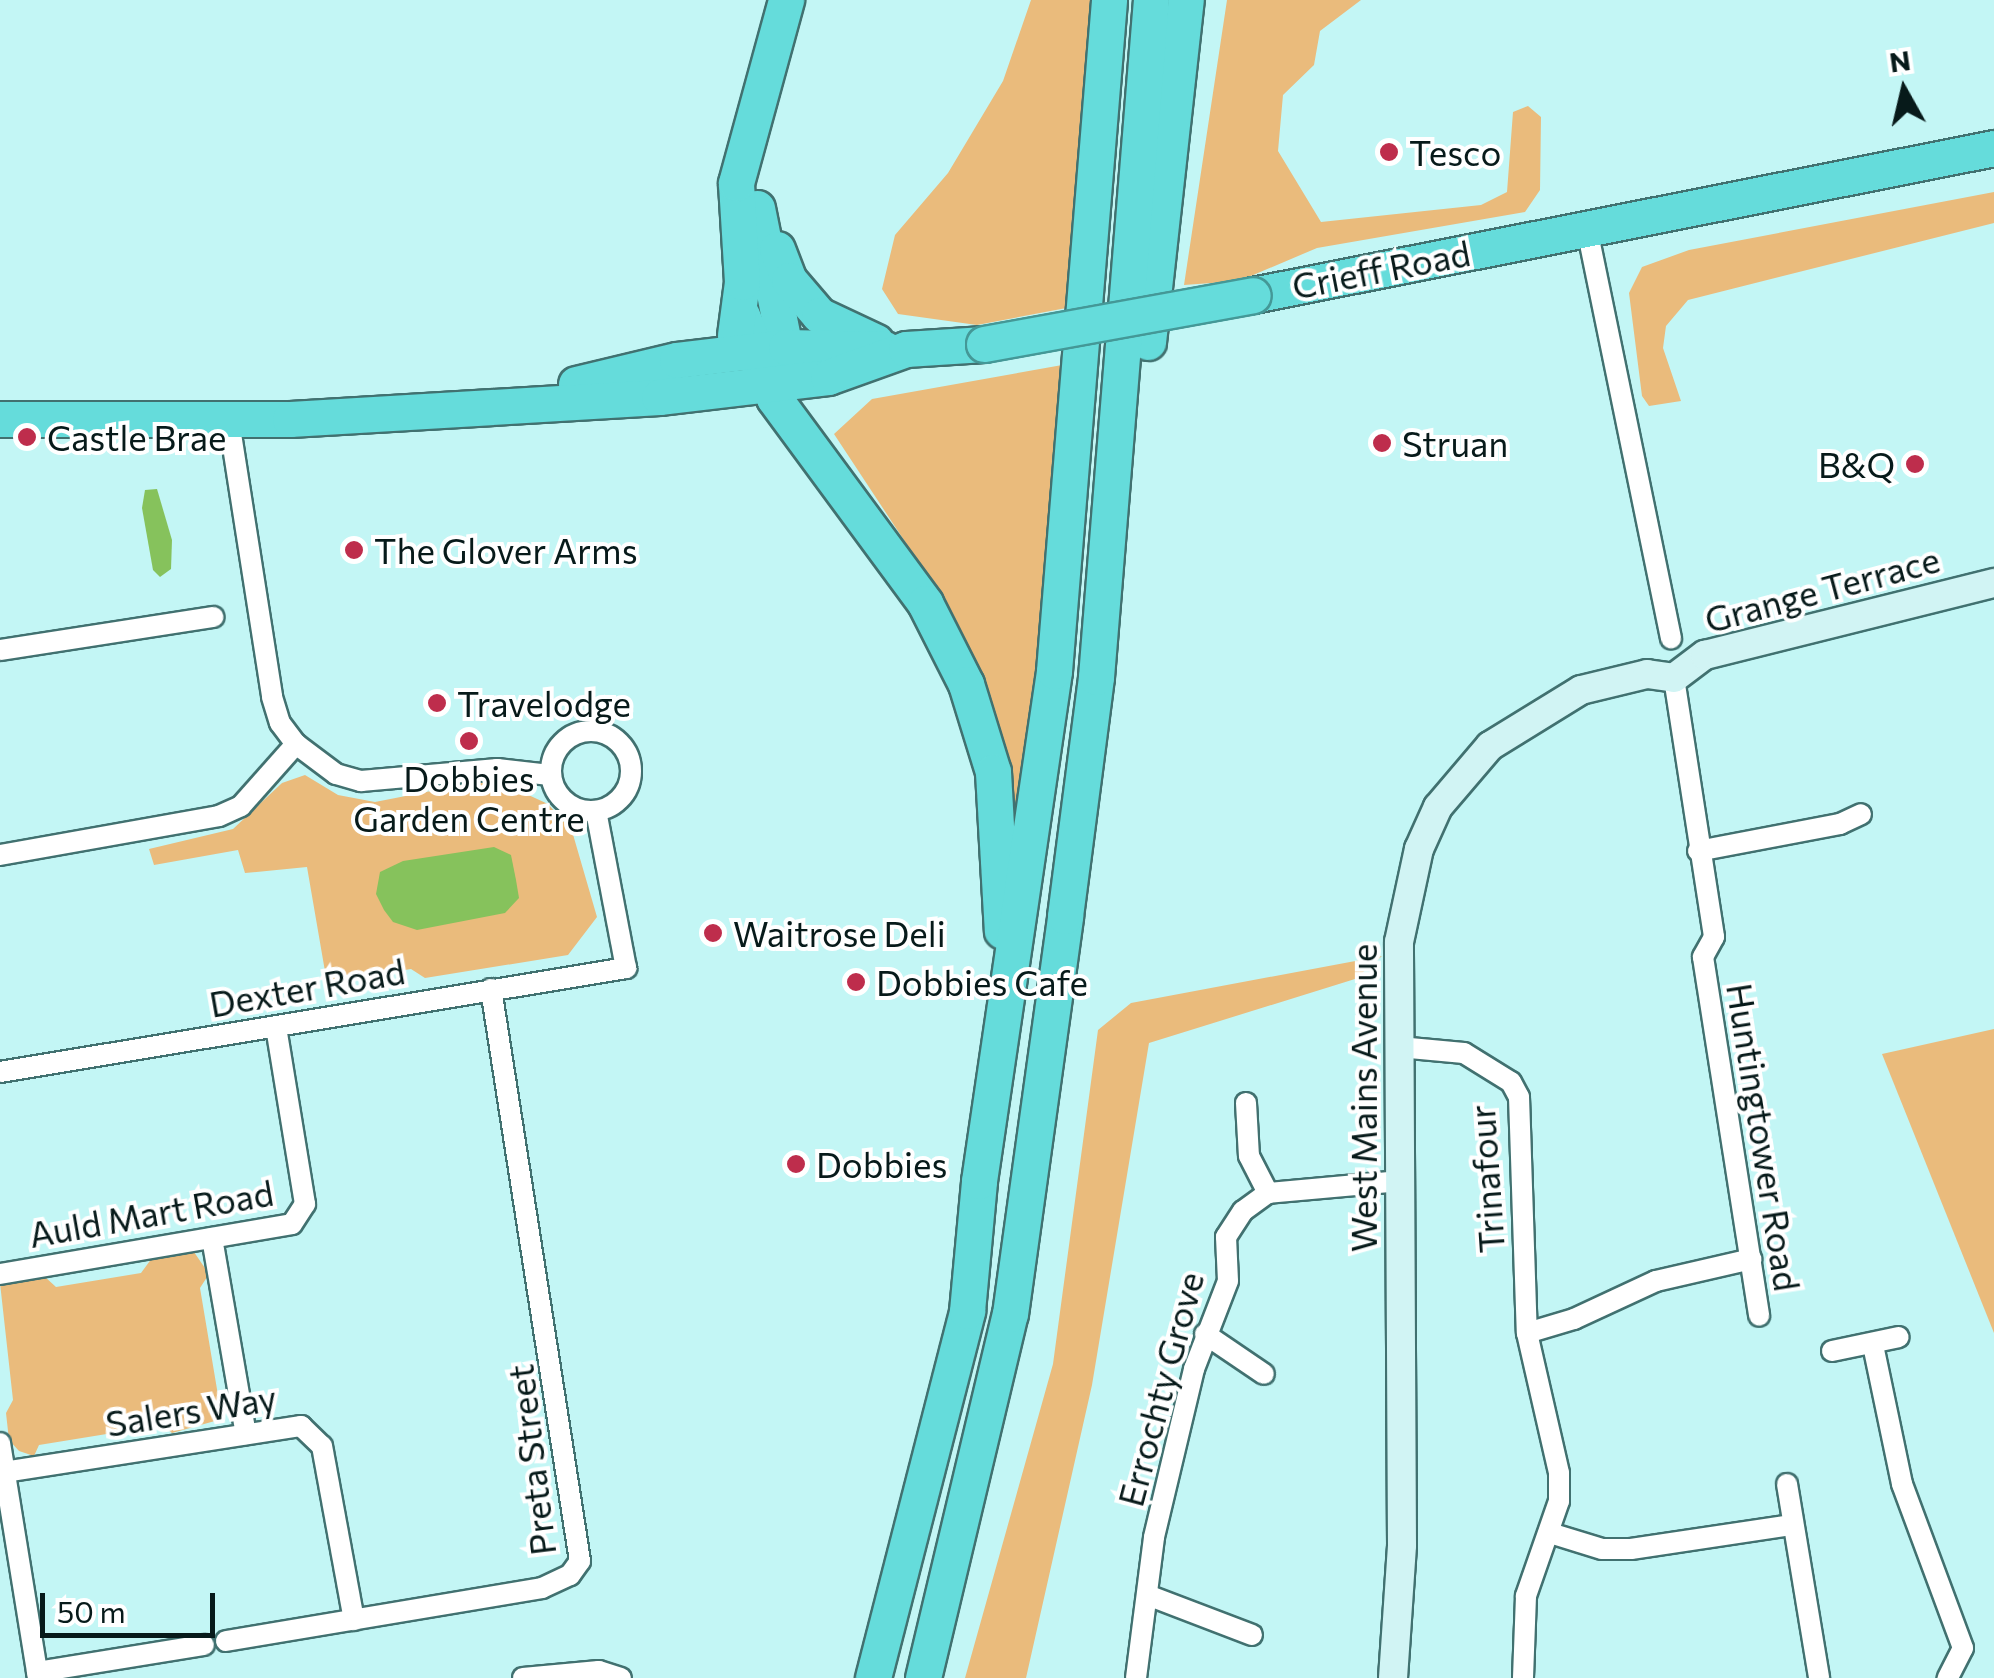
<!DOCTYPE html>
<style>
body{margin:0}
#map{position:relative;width:1994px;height:1678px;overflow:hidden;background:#c3f6f5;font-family:Commissioner,sans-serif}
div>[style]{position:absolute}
.green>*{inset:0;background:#eabb7c}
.water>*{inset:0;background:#86c25c}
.roads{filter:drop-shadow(2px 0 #417170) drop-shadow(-2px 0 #417170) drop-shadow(0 2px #417170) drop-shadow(0 -2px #417170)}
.street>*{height:20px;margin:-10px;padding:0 10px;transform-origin:10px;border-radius:10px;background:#fff}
.street>.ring{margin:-10px;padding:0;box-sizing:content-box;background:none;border:20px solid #fff;border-radius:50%}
.secondary>*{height:28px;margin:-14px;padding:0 14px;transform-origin:14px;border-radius:14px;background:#d1f4f4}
.highway>*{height:35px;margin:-17.5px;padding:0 17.5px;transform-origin:17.5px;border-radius:17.5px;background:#65dcdb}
.bridges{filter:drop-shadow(2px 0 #449897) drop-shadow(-2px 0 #449897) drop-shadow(0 2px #449897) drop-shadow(0 -2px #449897)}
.highway-bridge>*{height:35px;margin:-17.5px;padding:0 17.5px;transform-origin:17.5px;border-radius:17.5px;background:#65dcdb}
.dots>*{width:28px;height:28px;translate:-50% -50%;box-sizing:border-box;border:5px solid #fff;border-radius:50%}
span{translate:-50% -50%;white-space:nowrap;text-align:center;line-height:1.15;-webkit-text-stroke:8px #fff;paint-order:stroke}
.poi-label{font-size:35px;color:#071a1a}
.left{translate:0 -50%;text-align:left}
.right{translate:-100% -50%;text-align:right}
.street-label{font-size:35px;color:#071a1a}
.north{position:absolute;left:1854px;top:40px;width:100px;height:100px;-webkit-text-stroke:8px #fff;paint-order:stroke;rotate:352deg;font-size:28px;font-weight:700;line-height:40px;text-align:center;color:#071a1a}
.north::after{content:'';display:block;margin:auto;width:35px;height:45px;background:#071a1a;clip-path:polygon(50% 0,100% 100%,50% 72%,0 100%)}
.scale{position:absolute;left:40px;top:1593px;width:175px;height:45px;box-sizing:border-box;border:5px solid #071a1a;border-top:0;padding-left:12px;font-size:30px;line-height:35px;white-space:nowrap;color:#071a1a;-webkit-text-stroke:8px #fff;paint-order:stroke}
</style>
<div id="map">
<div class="green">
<div style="clip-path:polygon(1031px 0,1101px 0,1077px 306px,977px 325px,898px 314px,882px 289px,895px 235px,948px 173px,1003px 81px)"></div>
<div style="clip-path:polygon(1227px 0,1361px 0,1320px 31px,1314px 65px,1283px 95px,1278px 151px,1321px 222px,1481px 205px,1507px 192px,1513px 112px,1528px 106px,1541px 117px,1540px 190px,1525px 212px,1317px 248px,1239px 281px,1184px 285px)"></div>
<div style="clip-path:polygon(1994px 192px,1994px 223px,1688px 300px,1666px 326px,1663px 348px,1681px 401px,1649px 406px,1642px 396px,1629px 293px,1642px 267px,1689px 250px)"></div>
<div style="clip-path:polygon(1079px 362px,1021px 904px,954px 616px,834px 434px,872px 399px)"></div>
<div style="clip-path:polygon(305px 775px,338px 795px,375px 802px,477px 782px,509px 786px,548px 804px,572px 831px,597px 917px,568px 955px,425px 978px,411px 969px,327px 983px,307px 867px,245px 873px,238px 850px,154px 865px,149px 849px,233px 829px,282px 783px)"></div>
<div style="clip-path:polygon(1382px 956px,1355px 979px,1149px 1043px,1092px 1385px,1026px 1678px,965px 1678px,1053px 1364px,1098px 1030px,1131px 1003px)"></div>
<div style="clip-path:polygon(1994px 1029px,1994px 1333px,1882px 1054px)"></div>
<div style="clip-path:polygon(194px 1252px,209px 1274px,200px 1288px,222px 1419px,172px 1433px,162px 1425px,39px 1445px,34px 1456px,19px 1451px,9px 1440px,6px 1413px,13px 1400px,0 1283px,44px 1276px,56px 1287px,141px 1273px,152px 1258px)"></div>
</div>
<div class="water">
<div style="clip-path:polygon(157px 489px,172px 540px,171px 569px,160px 577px,153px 570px,142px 508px,145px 490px)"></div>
<div style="clip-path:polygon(494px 847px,511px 855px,516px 880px,519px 898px,505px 913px,417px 930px,393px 922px,384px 910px,376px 894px,380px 872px,403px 861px)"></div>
</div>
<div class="roads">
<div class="street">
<div style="left:1587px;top:229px;width:418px;rotate:78.4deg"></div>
<div style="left:229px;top:421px;width:279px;rotate:81.1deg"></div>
<div style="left:272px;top:697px;width:27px;rotate:73deg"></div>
<div style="left:280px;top:723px;width:26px;rotate:53deg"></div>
<div style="left:296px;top:744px;width:50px;rotate:36.9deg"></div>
<div style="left:336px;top:774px;width:26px;rotate:16deg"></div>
<div style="left:361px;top:781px;width:137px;rotate:-5deg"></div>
<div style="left:497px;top:769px;width:53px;rotate:6.5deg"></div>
<div style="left:0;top:650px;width:216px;rotate:-8.8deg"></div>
<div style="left:1674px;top:678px;width:262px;rotate:81.2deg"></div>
<div style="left:1714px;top:937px;width:23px;rotate:119deg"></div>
<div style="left:1703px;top:957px;width:363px;rotate:81.1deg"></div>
<div class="ring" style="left:551px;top:731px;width:60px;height:60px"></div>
<div style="left:1698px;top:851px;width:145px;rotate:-10.8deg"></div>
<div style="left:1840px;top:824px;width:23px;rotate:-25deg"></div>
<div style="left:0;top:855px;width:222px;rotate:-10.1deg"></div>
<div style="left:219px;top:816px;width:24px;rotate:-24deg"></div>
<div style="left:241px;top:806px;width:83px;rotate:-48.4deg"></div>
<div style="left:1399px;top:1047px;width:65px;rotate:5.3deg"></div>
<div style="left:1464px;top:1053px;width:55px;rotate:31.7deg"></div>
<div style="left:1511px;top:1082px;width:17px;rotate:62deg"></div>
<div style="left:1519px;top:1097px;width:236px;rotate:88.1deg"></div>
<div style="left:1527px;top:1333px;width:144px;rotate:77.1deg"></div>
<div style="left:1559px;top:1473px;width:28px;rotate:90deg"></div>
<div style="left:1559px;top:1501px;width:101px;rotate:109.2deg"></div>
<div style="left:1526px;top:1596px;width:82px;rotate:92.1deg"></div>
<div style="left:0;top:1072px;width:635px;rotate:-9.43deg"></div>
<div style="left:626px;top:968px;width:160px;rotate:-100.8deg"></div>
<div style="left:1246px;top:1103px;width:53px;rotate:86.8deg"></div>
<div style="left:1249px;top:1156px;width:42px;rotate:62.8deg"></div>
<div style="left:212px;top:1238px;width:199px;rotate:80.2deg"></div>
<div style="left:0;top:1274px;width:296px;rotate:-9.7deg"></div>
<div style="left:292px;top:1224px;width:24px;rotate:-57deg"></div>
<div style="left:305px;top:1204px;width:180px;rotate:-99.3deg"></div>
<div style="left:1527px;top:1333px;width:49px;rotate:-16.6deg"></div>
<div style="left:1574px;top:1319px;width:90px;rotate:-24.9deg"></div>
<div style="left:1656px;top:1281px;width:98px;rotate:-13deg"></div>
<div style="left:1205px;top:1334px;width:71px;rotate:34.1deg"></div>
<div style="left:1873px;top:1345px;width:142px;rotate:78.2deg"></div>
<div style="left:1902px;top:1484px;width:175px;rotate:69.6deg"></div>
<div style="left:1963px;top:1648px;width:34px;rotate:117deg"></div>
<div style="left:1832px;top:1351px;width:68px;rotate:-11.8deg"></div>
<div style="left:0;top:1443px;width:238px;rotate:80.8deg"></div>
<div style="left:4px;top:1472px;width:301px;rotate:-8.8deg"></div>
<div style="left:301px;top:1426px;width:29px;rotate:44deg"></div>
<div style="left:322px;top:1446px;width:177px;rotate:79.6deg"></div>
<div style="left:1787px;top:1484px;width:197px;rotate:80.6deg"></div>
<div style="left:1550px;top:1533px;width:54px;rotate:17.1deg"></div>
<div style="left:1602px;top:1549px;width:29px"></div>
<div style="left:1631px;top:1549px;width:163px;rotate:-8.5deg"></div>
<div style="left:1150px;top:1596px;width:109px;rotate:20.9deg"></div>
<div style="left:226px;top:1641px;width:320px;rotate:-9.5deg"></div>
<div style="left:542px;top:1588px;width:31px;rotate:-25deg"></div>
<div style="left:570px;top:1575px;width:17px;rotate:-54deg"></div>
<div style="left:580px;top:1561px;width:579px;rotate:-98.84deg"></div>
<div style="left:37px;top:1672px;width:169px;rotate:-9.2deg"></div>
<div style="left:523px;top:1678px;width:76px;rotate:-5.3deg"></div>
<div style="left:599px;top:1671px;width:23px;rotate:18deg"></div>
<div style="left:1136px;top:1678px;width:142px;rotate:-82.7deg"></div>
<div style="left:1154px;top:1537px;width:173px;rotate:-76.6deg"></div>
<div style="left:1194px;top:1369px;width:94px;rotate:-68.9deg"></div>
<div style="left:1228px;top:1281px;width:44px;rotate:-92.6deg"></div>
<div style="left:1226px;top:1237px;width:31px;rotate:-57deg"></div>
<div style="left:1243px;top:1211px;width:31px;rotate:-36deg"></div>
<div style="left:1268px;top:1193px;width:134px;rotate:-5.2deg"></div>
</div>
<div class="secondary">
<div style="left:1393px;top:1678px;width:133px;rotate:-86.1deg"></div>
<div style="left:1402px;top:1545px;width:603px;rotate:-90.29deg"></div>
<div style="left:1399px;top:942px;width:95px;rotate:-77.9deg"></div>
<div style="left:1419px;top:849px;width:46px;rotate:-65.7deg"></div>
<div style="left:1438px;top:807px;width:80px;rotate:-49.6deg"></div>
<div style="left:1490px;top:746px;width:107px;rotate:-31.6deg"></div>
<div style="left:1581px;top:690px;width:68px;rotate:-13.6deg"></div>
<div style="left:1647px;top:674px;width:27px;rotate:8deg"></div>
<div style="left:1674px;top:678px;width:39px;rotate:-37deg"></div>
<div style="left:1705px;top:655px;width:298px;rotate:-14deg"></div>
</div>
<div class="highway">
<div style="left:757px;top:208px;width:163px;rotate:78.7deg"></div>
<div style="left:777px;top:249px;width:33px;rotate:69deg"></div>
<div style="left:789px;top:280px;width:46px;rotate:49.4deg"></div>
<div style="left:819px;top:315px;width:63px;rotate:25.3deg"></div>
<div style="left:1253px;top:295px;width:755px;rotate:-11.22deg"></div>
<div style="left:742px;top:315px;width:89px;rotate:68.9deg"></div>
<div style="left:774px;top:398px;width:255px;rotate:53.6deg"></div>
<div style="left:925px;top:603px;width:91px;rotate:63.2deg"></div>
<div style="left:966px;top:684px;width:92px;rotate:72.9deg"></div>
<div style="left:993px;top:772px;width:159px;rotate:86.8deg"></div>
<div style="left:735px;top:335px;width:53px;rotate:-82.5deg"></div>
<div style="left:742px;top:282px;width:99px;rotate:-93.5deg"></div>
<div style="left:736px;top:183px;width:190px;rotate:-74.7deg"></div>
<div style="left:1148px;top:342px;width:344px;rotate:-83.7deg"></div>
<div style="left:576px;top:384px;width:104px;rotate:-13.4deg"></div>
<div style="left:677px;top:360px;width:110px;rotate:-6.8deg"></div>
<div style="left:786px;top:347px;width:99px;rotate:1.2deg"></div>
<div style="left:0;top:419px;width:290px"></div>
<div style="left:290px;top:419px;width:370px;rotate:-3.4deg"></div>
<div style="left:659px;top:397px;width:170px;rotate:-6.7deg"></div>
<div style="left:828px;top:377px;width:83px;rotate:-19.7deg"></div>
<div style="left:906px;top:349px;width:78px;rotate:-3.7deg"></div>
<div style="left:873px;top:1678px;width:379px;rotate:-75.6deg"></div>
<div style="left:967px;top:1311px;width:131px;rotate:-84.7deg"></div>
<div style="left:979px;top:1181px;width:515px;rotate:-81.63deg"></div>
<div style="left:1054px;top:671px;width:673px;rotate:-85.31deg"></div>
<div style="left:923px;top:1678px;width:374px;rotate:-76.6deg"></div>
<div style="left:1010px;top:1314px;width:402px;rotate:-82.1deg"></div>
<div style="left:1065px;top:916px;width:241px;rotate:-82.6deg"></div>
<div style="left:1096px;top:677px;width:679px;rotate:-85.36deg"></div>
</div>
</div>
<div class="bridges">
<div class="highway-bridge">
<div style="left:984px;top:344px;width:273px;rotate:-10.3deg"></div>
</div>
</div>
<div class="dots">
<div style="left:1389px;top:152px;background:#be2d4c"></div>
<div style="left:27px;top:437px;background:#be2d4c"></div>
<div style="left:1382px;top:443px;background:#be2d4c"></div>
<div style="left:1915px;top:464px;background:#be2d4c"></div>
<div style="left:354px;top:550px;background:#be2d4c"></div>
<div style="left:437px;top:703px;background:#be2d4c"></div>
<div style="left:469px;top:741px;background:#be2d4c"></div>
<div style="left:713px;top:933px;background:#be2d4c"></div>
<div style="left:856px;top:982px;background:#be2d4c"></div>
<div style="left:796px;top:1164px;background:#be2d4c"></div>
</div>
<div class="poi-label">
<span class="left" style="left:1409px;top:152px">Tesco</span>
<span class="left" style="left:47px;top:437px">Castle Brae</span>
<span class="left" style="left:1402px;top:443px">Struan</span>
<span class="right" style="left:1895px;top:464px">B&amp;Q</span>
<span class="left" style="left:374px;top:550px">The Glover Arms</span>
<span class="left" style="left:457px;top:703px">Travelodge</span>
<span style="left:469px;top:798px">Dobbies<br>Garden Centre</span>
<span class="left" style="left:733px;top:933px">Waitrose Deli</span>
<span class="left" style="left:876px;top:982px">Dobbies Cafe</span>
<span class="left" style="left:816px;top:1164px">Dobbies</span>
</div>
<div class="street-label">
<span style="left:1381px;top:269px;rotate:-11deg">Crieff Road</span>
<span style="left:1822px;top:589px;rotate:-15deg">Grange Terrace</span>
<span style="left:307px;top:987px;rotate:-10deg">Dexter Road</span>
<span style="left:1363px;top:1098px;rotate:-90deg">West Mains Avenue</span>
<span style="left:1764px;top:1137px;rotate:81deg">Huntingtower Road</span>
<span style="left:1486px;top:1179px;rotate:-94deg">Trinafour</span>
<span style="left:151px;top:1213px;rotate:-10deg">Auld Mart Road</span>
<span style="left:1160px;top:1389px;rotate:-75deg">Errochty Grove</span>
<span style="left:191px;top:1410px;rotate:-9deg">Salers Way</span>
<span style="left:531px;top:1460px;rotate:-97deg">Preta Street</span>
</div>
<div class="north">N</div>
<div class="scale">50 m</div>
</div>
